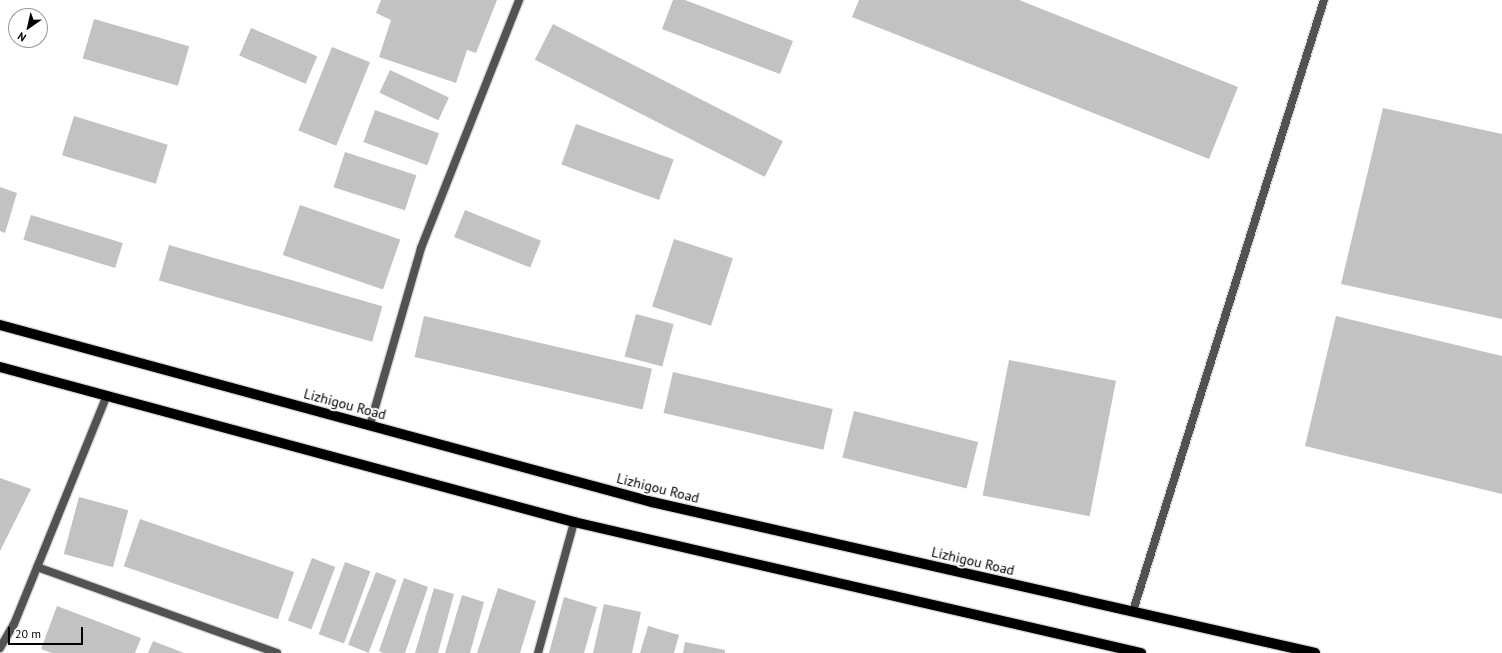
<!DOCTYPE html>
<style>
body{margin:0}
#map{position:relative;width:1502px;height:653px;overflow:hidden;background:#fff;font-family:"PT Sans",sans-serif}
div>[style]{position:absolute}
.building>*{inset:0;background:#c2c2c2;transform-origin:0 0}
.roads{filter:drop-shadow(1px 0 #dbdbdb) drop-shadow(-1px 0 #dbdbdb) drop-shadow(0 1px #dbdbdb) drop-shadow(0 -1px #dbdbdb)}
.service>*{height:8px;margin:-4px;padding:0 4px;transform-origin:4px;border-radius:4px;background:#525252}
.minor>*{height:8px;margin:-4px;padding:0 4px;transform-origin:4px;border-radius:4px;background:#525252}
.tertiary>*{height:8px;margin:-4px;padding:0 4px;transform-origin:4px;border-radius:4px;background:#525252}
.primary>*{height:10px;margin:-5px;padding:0 5px;transform-origin:5px;border-radius:5px;background:#000}
span{translate:-50% -50%;white-space:nowrap;text-align:center;line-height:1.15;-webkit-text-stroke:4px #fff;paint-order:stroke}
.street-label{font-size:14px;color:#000}
.north{position:absolute;left:8px;top:8px;width:40px;height:40px;box-sizing:border-box;background:#fff;border:1px solid #999;border-radius:50%;rotate:214deg;font-size:11px;font-weight:700;line-height:16px;text-align:center;color:#000}
.north::after{content:'';display:block;margin:auto;width:14px;height:18px;background:#000;clip-path:polygon(50% 0,100% 100%,50% 72%,0 100%)}
.scale{position:absolute;left:8px;top:627px;width:75px;height:18px;box-sizing:border-box;border:2px solid #000;border-top:0;padding-left:5px;font-size:12px;line-height:14px;white-space:nowrap;color:#000;-webkit-text-stroke:3px #fff;paint-order:stroke}
</style>
<div id="map">
<div class="building">
<div style="clip-path:polygon(381px 0,497px 0,476px 53px,467px 50px,456px 83px,379px 57px,391px 20px,376px 13px)"></div>
<div style="clip-path:polygon(673px 0,685px 0,793px 41px,780px 74px,662px 29px)"></div>
<div style="clip-path:polygon(859px 0,1019px 0,1238px 87px,1209px 159px,852px 17px)"></div>
<div style="left:94px;top:19px;width:99px;height:41px;rotate:16deg"></div>
<div style="left:553px;top:24px;width:258px;height:40px;rotate:27deg"></div>
<div style="left:251px;top:28px;width:72px;height:30px;rotate:23deg"></div>
<div style="left:332px;top:47px;width:41px;height:90px;rotate:22deg"></div>
<div style="left:390px;top:70px;width:65px;height:25px;rotate:25deg"></div>
<div style="clip-path:polygon(1383px 108px,1502px 134px,1502px 319px,1341px 284px)"></div>
<div style="left:375px;top:110px;width:68px;height:34px;rotate:20deg"></div>
<div style="left:74px;top:116px;width:98px;height:41px;rotate:17deg"></div>
<div style="left:576px;top:124px;width:104px;height:43px;rotate:20deg"></div>
<div style="left:345px;top:152px;width:75px;height:37px;rotate:18deg"></div>
<div style="clip-path:polygon(0 187px,17px 193px,5px 233px,0 231px)"></div>
<div style="left:300px;top:205px;width:106px;height:53px;rotate:19deg"></div>
<div style="left:465px;top:210px;width:82px;height:29px;rotate:22deg"></div>
<div style="left:31px;top:215px;width:96px;height:26px;rotate:17deg"></div>
<div style="left:674px;top:239px;width:62px;height:71px;rotate:18deg"></div>
<div style="left:169px;top:245px;width:222px;height:37px;rotate:16deg"></div>
<div style="left:636px;top:314px;width:39px;height:44px;rotate:15deg"></div>
<div style="left:424px;top:316px;width:234px;height:42px;rotate:13deg"></div>
<div style="clip-path:polygon(1336px 316px,1502px 356px,1502px 494px,1305px 446px)"></div>
<div style="left:1009px;top:360px;width:109px;height:138px;rotate:11deg"></div>
<div style="left:673px;top:372px;width:164px;height:42px;rotate:13deg"></div>
<div style="left:854px;top:411px;width:128px;height:48px;rotate:14deg"></div>
<div style="clip-path:polygon(0 478px,31px 489px,0 551px)"></div>
<div style="left:79px;top:497px;width:51px;height:59px;rotate:15deg"></div>
<div style="left:140px;top:519px;width:163px;height:50px;rotate:19deg"></div>
<div style="left:312px;top:558px;width:25px;height:67px;rotate:21deg"></div>
<div style="left:345px;top:562px;width:27px;height:77px;rotate:20deg"></div>
<div style="left:376px;top:572px;width:22px;height:78px;rotate:21deg"></div>
<div style="clip-path:polygon(404px 578px,428px 587px,405px 653px,383px 653px,379px 651px)"></div>
<div style="clip-path:polygon(434px 588px,454px 594px,438px 653px,415px 653px)"></div>
<div style="clip-path:polygon(498px 588px,536px 601px,520px 653px,477px 653px)"></div>
<div style="clip-path:polygon(462px 595px,484px 602px,470px 653px,445px 653px)"></div>
<div style="clip-path:polygon(564px 597px,597px 607px,584px 653px,549px 653px)"></div>
<div style="clip-path:polygon(604px 604px,641px 612px,632px 653px,593px 653px)"></div>
<div style="clip-path:polygon(57px 606px,141px 638px,135px 653px,52px 653px,41px 649px)"></div>
<div style="clip-path:polygon(648px 626px,679px 635px,674px 653px,640px 653px)"></div>
<div style="clip-path:polygon(153px 641px,184px 653px,148px 653px)"></div>
<div style="clip-path:polygon(685px 642px,725px 650px,725px 653px,683px 653px)"></div>
</div>
<div class="roads">
<div class="service">
<div style="left:370px;top:425px;width:184px;rotate:-73.9deg"></div>
<div style="left:421px;top:248px;width:267px;rotate:-68.4deg"></div>
<div style="left:37px;top:567px;width:255px;rotate:19.7deg"></div>
</div>
<div class="minor">
<div style="left:0;top:648px;width:28px;rotate:-60deg"></div>
<div style="left:14px;top:624px;width:247px;rotate:-67.9deg"></div>
<div style="left:538px;top:653px;width:136px;rotate:-74.6deg"></div>
</div>
<div class="tertiary">
<div style="left:1133px;top:611px;width:640px;rotate:-72.64deg"></div>
</div>
<div class="primary">
<div style="left:0;top:325px;width:676px;rotate:15.19deg"></div>
<div style="left:652px;top:502px;width:680px;rotate:12.83deg"></div>
<div style="left:0;top:367px;width:595px;rotate:15.11deg"></div>
<div style="left:574px;top:522px;width:582px;rotate:13.01deg"></div>
</div>
</div>
<div class="street-label">
<span style="left:345px;top:404px;rotate:15deg">Lizhigou Road</span>
<span style="left:658px;top:488px;rotate:14deg">Lizhigou Road</span>
<span style="left:973px;top:561px;rotate:13deg">Lizhigou Road</span>
</div>
<div class="north">N</div>
<div class="scale">20 m</div>
</div>
